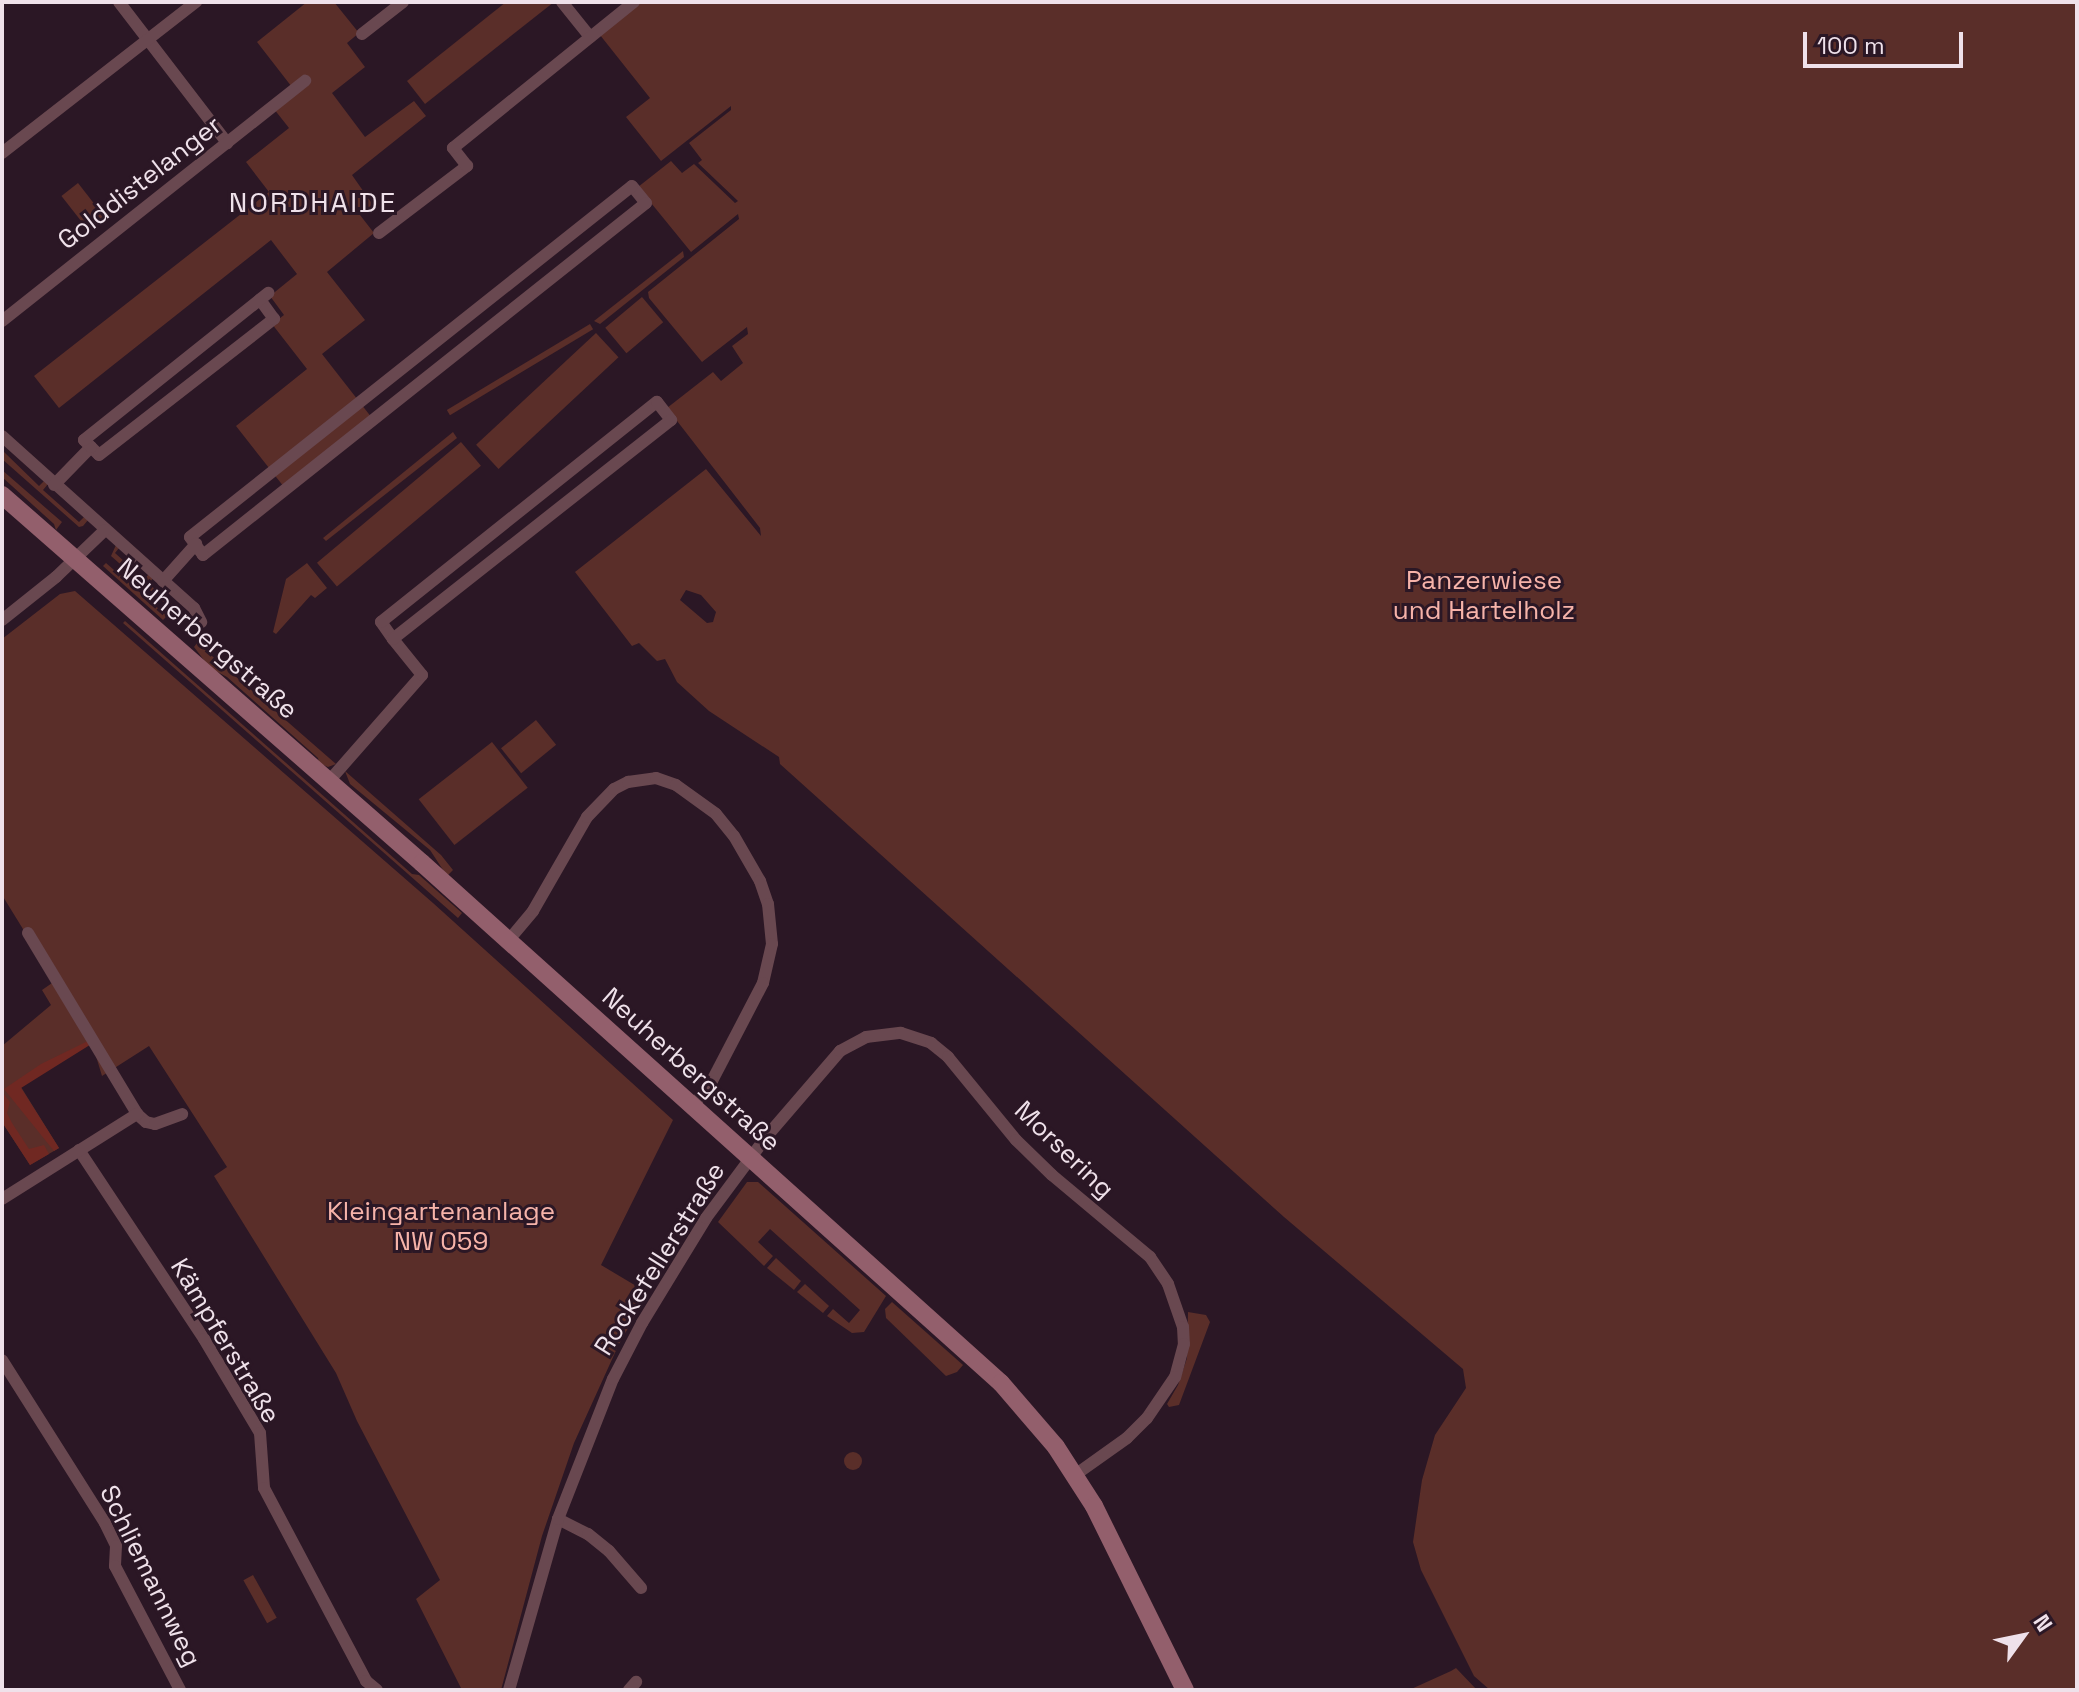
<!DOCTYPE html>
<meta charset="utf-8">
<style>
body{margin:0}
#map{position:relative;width:2079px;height:1692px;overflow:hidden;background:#2b1725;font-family:"Space Grotesk",sans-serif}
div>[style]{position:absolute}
.green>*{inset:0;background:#5a2e29;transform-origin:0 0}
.round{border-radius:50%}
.forest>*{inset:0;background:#702822}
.minor>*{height:12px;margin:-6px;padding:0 6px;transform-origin:6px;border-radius:6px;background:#694850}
.secondary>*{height:18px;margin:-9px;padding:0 9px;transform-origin:9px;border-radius:9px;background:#935f6c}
span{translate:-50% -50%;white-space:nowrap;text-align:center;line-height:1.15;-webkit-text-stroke:6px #2b1725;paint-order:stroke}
.street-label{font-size:26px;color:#efe1ea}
.park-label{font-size:26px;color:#f6b3a9}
.neighbourhood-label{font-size:28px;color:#efe1ea;letter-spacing:2px}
.frame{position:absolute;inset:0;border:4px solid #efe1ea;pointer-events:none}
.north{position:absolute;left:1983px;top:1596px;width:80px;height:80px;-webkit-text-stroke:6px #2b1725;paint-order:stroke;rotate:57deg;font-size:22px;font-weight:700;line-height:32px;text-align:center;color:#efe1ea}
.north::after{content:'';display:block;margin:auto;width:28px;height:36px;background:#efe1ea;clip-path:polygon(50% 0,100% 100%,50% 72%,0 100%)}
.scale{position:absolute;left:1803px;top:32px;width:160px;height:36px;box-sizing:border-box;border:4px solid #efe1ea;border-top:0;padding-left:10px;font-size:24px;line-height:28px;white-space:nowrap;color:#efe1ea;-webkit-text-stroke:6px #2b1725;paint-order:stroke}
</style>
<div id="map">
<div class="green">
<div style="clip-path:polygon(307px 2px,334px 2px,359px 33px,347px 43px,365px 67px,332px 93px,365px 137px,414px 101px,426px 116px,352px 175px,373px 205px,360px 215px,374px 233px,327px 272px,365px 320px,322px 354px,372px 418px,284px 487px,236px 426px,307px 369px,272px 324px,284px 315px,270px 296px,297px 274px,271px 240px,59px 408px,34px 376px,269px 192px,246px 162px,289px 128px,274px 109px,295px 91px,257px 42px)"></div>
<div style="clip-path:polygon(506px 2px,554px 2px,425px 104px,407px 81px)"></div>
<div style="clip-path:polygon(evenodd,642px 2px,2077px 2px,2077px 1690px,1490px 1690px,1474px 1676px,1421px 1570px,1413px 1542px,1422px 1480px,1435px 1435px,1466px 1388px,1463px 1369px,1284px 1217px,780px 764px,779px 757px,709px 711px,677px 682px,665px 659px,657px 661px,639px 643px,632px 646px,575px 572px,706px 469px,761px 536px,760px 528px,667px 408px,713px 372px,721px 381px,743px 363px,732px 346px,748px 334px,747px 327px,702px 362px,649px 298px,648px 292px,739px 219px,738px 214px,691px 252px,638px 187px,671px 161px,682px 173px,694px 164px,735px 203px,738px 201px,698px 163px,702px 160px,689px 143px,731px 110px,731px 106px,661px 161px,626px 117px,650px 98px,600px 35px,642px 2px,686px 590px,701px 595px,716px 612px,713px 622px,707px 623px,680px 600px,686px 590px)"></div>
<div style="left:78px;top:183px;width:44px;height:21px;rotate:52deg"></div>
<div style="clip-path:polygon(683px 251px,684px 257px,600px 324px,594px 321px)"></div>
<div style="left:642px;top:297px;width:33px;height:48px;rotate:50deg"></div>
<div style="left:590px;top:324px;width:6px;height:167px;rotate:59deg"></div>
<div style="left:596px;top:333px;width:33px;height:164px;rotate:47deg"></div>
<div style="clip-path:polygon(453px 432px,457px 438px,326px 541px,323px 538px)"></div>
<div style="left:461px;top:442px;width:31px;height:188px;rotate:50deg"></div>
<div style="clip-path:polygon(2px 450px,39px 486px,44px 481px,48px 484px,43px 490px,79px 522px,84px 517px,88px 520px,83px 526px,79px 527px,2px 459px)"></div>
<div style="clip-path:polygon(2px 470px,62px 522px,56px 530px,54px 524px,2px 477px)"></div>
<div style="clip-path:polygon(116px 545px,119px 548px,115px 553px,144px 579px,149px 574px,153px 578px,149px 584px,186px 616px,183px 619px,111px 556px)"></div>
<div style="clip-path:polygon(106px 563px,167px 616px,163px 620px,103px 566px)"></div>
<div style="clip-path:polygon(307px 563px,327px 588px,315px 598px,311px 595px,276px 634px,273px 632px,286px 579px)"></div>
<div style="clip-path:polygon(75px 591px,433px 903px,673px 1120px,601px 1265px,648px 1293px,619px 1344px,574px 1443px,542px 1536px,501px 1690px,462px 1690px,416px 1599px,440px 1580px,357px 1421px,336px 1373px,214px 1176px,227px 1167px,149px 1046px,102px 1076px,92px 1043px,21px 1087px,59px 1148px,30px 1165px,2px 1122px,2px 1046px,51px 1005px,42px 990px,55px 981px,2px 895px,2px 639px,60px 594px)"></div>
<div style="clip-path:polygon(125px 621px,412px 874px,419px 875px,462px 913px,458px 918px,123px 623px)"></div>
<div style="clip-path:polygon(197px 643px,336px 764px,328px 767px,319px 763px,318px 758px,227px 677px,210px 668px,194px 647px)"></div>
<div style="left:536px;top:720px;width:32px;height:45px;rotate:51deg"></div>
<div style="left:492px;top:742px;width:58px;height:93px;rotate:52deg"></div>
<div style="clip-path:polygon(345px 771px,441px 855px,453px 870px,447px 876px,430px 850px,350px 784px)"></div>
<div style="clip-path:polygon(747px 1182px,758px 1182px,886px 1296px,864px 1332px,852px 1333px,827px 1316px,833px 1309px,849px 1323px,860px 1310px,770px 1229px,758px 1242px,773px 1256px,764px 1266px,718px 1222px)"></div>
<div style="clip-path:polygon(776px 1258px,801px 1281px,794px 1290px,767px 1268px)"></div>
<div style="clip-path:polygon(805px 1284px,829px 1306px,823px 1313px,797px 1292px)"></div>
<div style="clip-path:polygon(892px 1302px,963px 1365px,957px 1372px,946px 1376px,886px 1318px,885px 1309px)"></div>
<div style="clip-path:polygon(1188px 1312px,1206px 1315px,1210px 1322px,1179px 1405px,1169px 1407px,1167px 1404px,1178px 1385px,1187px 1358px)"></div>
<div class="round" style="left:844px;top:1452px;width:18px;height:18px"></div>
<div style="left:253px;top:1575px;width:49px;height:11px;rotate:61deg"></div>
<div style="clip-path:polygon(1456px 1668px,1477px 1690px,1409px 1690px,1451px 1671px)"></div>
</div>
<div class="forest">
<div style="clip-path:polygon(90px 1040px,93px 1043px,21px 1088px,59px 1148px,54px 1151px,4px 1089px,41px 1064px)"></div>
<div style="clip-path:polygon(2px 1092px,10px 1102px,7px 1113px,12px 1123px,29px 1149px,44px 1145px,49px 1154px,30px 1165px,2px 1122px)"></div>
</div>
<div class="minor">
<div style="left:119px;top:2px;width:178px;rotate:52.5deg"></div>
<div style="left:562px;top:2px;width:45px;rotate:51.3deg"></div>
<div style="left:362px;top:34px;width:52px;rotate:-38deg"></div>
<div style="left:2px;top:153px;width:246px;rotate:-37.9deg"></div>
<div style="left:632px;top:186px;width:22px;rotate:51deg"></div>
<div style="left:646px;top:203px;width:566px;rotate:141.53deg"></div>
<div style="left:203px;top:555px;width:22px;rotate:-126deg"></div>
<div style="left:190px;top:537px;width:564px;rotate:-38.45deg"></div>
<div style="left:379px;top:233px;width:111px;rotate:-37.3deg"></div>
<div style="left:467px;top:166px;width:23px;rotate:-128deg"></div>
<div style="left:453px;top:148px;width:233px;rotate:-38.9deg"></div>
<div style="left:2px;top:321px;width:387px;rotate:-38.4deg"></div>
<div style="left:2px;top:436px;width:258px;rotate:41.9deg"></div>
<div style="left:194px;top:608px;width:16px;rotate:63deg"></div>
<div style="left:91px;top:447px;width:11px;rotate:45deg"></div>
<div style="left:99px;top:455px;width:222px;rotate:-37.9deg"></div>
<div style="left:274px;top:319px;width:24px;rotate:-126deg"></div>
<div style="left:54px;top:485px;width:53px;rotate:-45.8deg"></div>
<div style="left:91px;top:447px;width:10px;rotate:-135deg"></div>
<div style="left:84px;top:440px;width:236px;rotate:-38.6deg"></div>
<div style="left:163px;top:581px;width:50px;rotate:-48.3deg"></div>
<div style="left:2px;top:620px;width:69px;rotate:-38.5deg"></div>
<div style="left:56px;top:577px;width:68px;rotate:-43.8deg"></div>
<div style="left:329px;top:781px;width:141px;rotate:-48.7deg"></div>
<div style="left:422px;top:675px;width:46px;rotate:-128.9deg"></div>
<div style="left:393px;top:639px;width:21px;rotate:-125deg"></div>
<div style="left:381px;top:622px;width:353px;rotate:-38.6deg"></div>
<div style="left:657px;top:402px;width:23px;rotate:52deg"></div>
<div style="left:671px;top:420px;width:354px;rotate:141.8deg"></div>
<div style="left:28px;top:933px;width:211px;rotate:58.9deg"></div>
<div style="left:137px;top:1114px;width:12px;rotate:42deg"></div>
<div style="left:146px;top:1122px;width:9px;rotate:13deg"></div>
<div style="left:155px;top:1124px;width:29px;rotate:-20deg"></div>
<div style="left:508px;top:941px;width:39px;rotate:-50deg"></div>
<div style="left:533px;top:911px;width:108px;rotate:-60.1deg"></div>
<div style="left:587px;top:817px;width:39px;rotate:-46deg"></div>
<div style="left:614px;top:789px;width:16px;rotate:-27deg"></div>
<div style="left:628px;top:782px;width:28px;rotate:-8deg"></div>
<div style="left:656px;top:778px;width:21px;rotate:19deg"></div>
<div style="left:676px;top:785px;width:49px;rotate:35.9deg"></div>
<div style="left:716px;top:814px;width:28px;rotate:51deg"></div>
<div style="left:734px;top:836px;width:52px;rotate:60deg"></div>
<div style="left:760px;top:881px;width:24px;rotate:71deg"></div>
<div style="left:768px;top:904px;width:40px;rotate:84.3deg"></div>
<div style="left:772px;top:944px;width:40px;rotate:103deg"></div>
<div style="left:763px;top:983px;width:110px;rotate:117.5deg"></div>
<div style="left:712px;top:1081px;width:33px;rotate:128deg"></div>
<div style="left:79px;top:1150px;width:227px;rotate:56.5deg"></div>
<div style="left:204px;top:1339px;width:109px;rotate:59.2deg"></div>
<div style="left:260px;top:1433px;width:55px;rotate:85.8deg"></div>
<div style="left:264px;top:1488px;width:218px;rotate:62.1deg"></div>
<div style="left:366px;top:1681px;width:14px;rotate:39deg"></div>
<div style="left:2px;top:1199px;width:160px;rotate:-32.2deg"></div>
<div style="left:2px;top:1360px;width:193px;rotate:57.7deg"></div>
<div style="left:105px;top:1523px;width:25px;rotate:64deg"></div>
<div style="left:116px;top:1546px;width:20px;rotate:93deg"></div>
<div style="left:115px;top:1566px;width:140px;rotate:62.3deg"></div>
<div style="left:558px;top:1519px;width:34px;rotate:27deg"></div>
<div style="left:588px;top:1534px;width:27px;rotate:39deg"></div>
<div style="left:609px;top:1551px;width:49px;rotate:49.1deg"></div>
<div style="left:509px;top:1690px;width:178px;rotate:-74deg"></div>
<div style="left:558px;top:1519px;width:150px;rotate:-68.6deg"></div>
<div style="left:613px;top:1379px;width:63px;rotate:-62.6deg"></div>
<div style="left:642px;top:1323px;width:123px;rotate:-58.6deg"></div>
<div style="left:706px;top:1218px;width:102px;rotate:-53.4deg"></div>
<div style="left:767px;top:1136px;width:112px;rotate:-49.3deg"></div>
<div style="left:840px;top:1051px;width:30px;rotate:-28deg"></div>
<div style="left:866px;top:1037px;width:35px;rotate:-7deg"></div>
<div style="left:901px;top:1033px;width:32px;rotate:18deg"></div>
<div style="left:931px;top:1043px;width:22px;rotate:39deg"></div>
<div style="left:948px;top:1057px;width:107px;rotate:50.7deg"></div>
<div style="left:1016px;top:1140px;width:50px;rotate:44.2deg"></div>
<div style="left:1052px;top:1175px;width:128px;rotate:39.9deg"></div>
<div style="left:1150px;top:1257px;width:32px;rotate:56deg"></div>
<div style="left:1168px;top:1284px;width:46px;rotate:70.8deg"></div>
<div style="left:1183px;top:1327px;width:17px;rotate:87deg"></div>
<div style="left:1184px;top:1344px;width:34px;rotate:105deg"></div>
<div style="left:1175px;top:1377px;width:50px;rotate:124.3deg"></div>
<div style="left:1147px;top:1418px;width:28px;rotate:135deg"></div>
<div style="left:1127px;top:1438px;width:64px;rotate:144.6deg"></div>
<div style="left:629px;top:1690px;width:11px;rotate:-49deg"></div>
</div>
<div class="secondary">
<div style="left:2px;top:495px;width:558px;rotate:41.22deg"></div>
<div style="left:422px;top:863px;width:778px;rotate:41.93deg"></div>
<div style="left:1001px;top:1383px;width:84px;rotate:49.3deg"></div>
<div style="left:1056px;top:1447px;width:70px;rotate:57.2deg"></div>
<div style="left:1094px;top:1506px;width:205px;rotate:63.7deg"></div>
</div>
<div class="street-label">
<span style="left:140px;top:183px;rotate:-38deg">Golddistelanger</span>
<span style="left:207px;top:639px;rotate:41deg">Neuherbergstraße</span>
<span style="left:691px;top:1070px;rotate:42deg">Neuherbergstraße</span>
<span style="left:1064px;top:1150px;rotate:44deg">Morsering</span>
<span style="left:660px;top:1259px;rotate:-58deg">Rockefellerstraße</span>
<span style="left:225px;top:1341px;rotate:59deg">Kämpferstraße</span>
<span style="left:150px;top:1576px;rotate:64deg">Schliemannweg</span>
</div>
<div class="park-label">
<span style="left:1484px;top:596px">Panzerwiese<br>und Hartelholz</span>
<span style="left:441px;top:1227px">Kleingartenanlage<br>NW 059</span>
</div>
<div class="neighbourhood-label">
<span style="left:313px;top:202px">NORDHAIDE</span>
</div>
<div class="frame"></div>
<div class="north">N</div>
<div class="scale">100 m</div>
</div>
